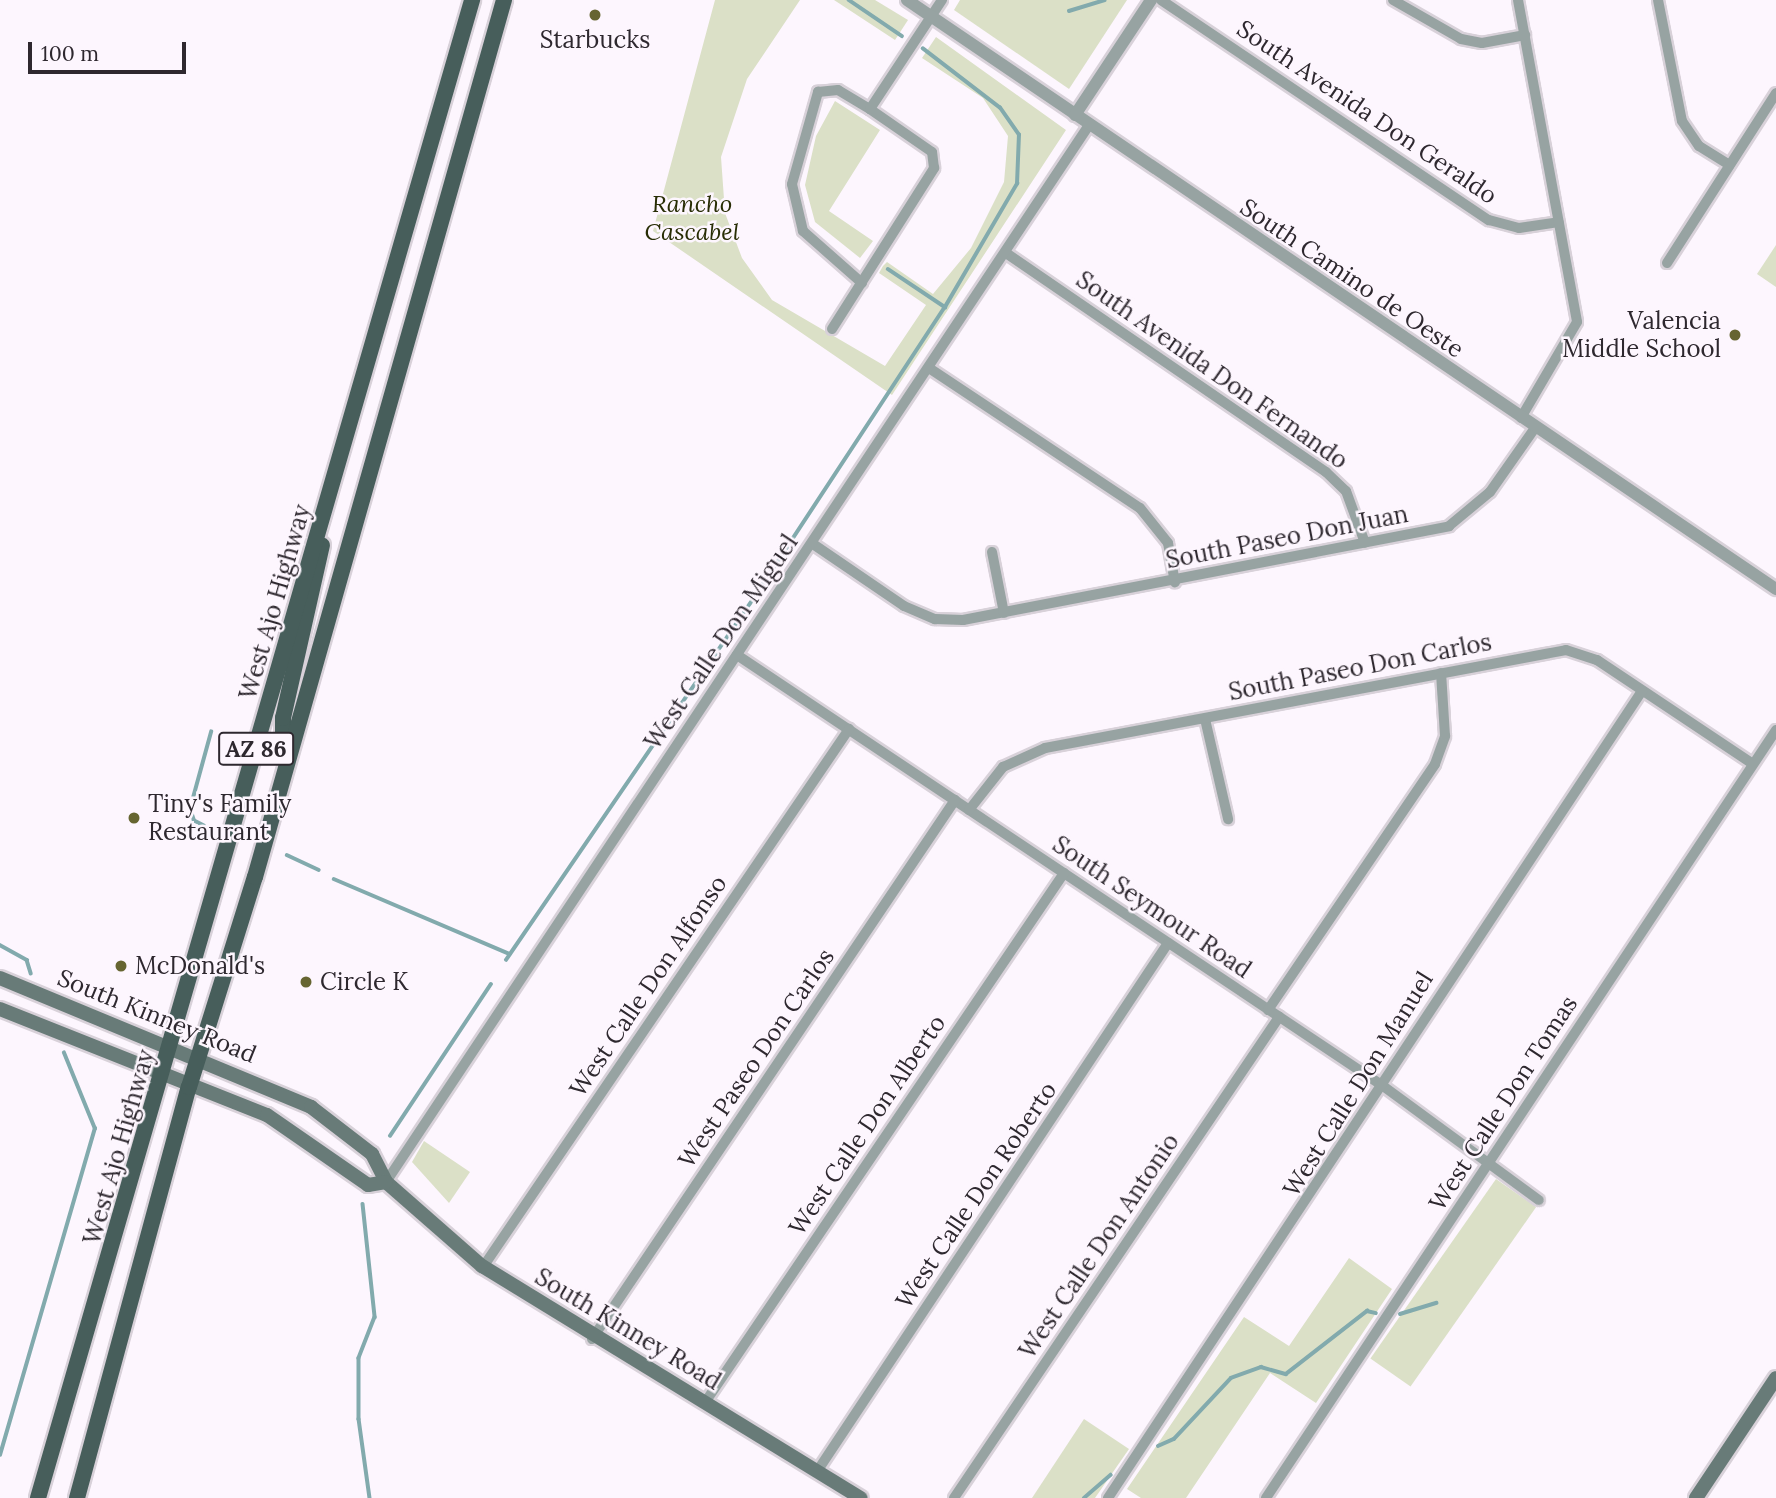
<!DOCTYPE html>
<style>
body{margin:0}
#map{position:relative;width:1776px;height:1498px;overflow:hidden;background:#fdf6fe;font-family:Lora,serif}
div>[style]{position:absolute}
.green>*{inset:0;background:#dbe0c7;transform-origin:0 0}
.stream>*{height:3.5px;margin:-1.75px;padding:0 1.75px;transform-origin:1.75px;border-radius:1.75px;background:#82aaad}
.roads{filter:drop-shadow(2px 0 #d8d1d9) drop-shadow(-2px 0 #d8d1d9) drop-shadow(0 2px #d8d1d9) drop-shadow(0 -2px #d8d1d9)}
.minor>*{height:10px;margin:-5px;padding:0 5px;transform-origin:5px;border-radius:5px;background:#97a3a2}
.tertiary>*{height:12px;margin:-6px;padding:0 6px;transform-origin:6px;border-radius:6px;background:#97a3a2}
.secondary>*{height:14px;margin:-7px;padding:0 7px;transform-origin:7px;border-radius:7px;background:#687b78}
.primary>*{height:16px;margin:-8px;padding:0 8px;transform-origin:8px;border-radius:8px;background:#475e5b}
.dots>*{width:19px;height:19px;translate:-50% -50%;box-sizing:border-box;border:4px solid #fdf6fe;border-radius:50%}
span{translate:-50% -50%;white-space:nowrap;text-align:center;line-height:1.15;-webkit-text-stroke:5px #fdf6fe;paint-order:stroke}
.shield-label span{padding:2px 5px;background:#fdf6fe;border:2px solid;border-radius:5px;-webkit-text-stroke-width:0}
.shield-label{font-size:23px;color:#2e282f;font-weight:700}
.poi-label{font-size:24px;color:#2e282f}
.right{translate:-100% -50%;text-align:right}
.left{translate:0 -50%;text-align:left}
.street-label{font-size:24px;color:#2e282f}
.park-label{font-size:24px;color:#282d05;font-style:italic}
.scale{position:absolute;left:28px;top:42px;width:158px;height:32px;box-sizing:border-box;border:4px solid #2e282f;border-top:0;padding-left:9px;font-size:21px;line-height:24px;white-space:nowrap;color:#2e282f;-webkit-text-stroke:5px #fdf6fe;paint-order:stroke}
</style>
<div id="map">
<div class="green">
<div style="clip-path:polygon(715px 0,800px 0,747px 79px,721px 157px,725px 213px,742px 258px,772px 300px,885px 366px,926px 305px,879px 273px,883px 266px,887px 262px,933px 294px,971px 248px,1004px 182px,1008px 136px,983px 98px,922px 58px,936px 37px,1066px 130px,892px 395px,653px 231px)"></div>
<div style="clip-path:polygon(834px 0,875px 0,908px 20px,895px 40px)"></div>
<div style="clip-path:polygon(960px 0,1127px 0,1069px 89px,954px 10px)"></div>
<div style="clip-path:polygon(835px 101px,880px 130px,829px 211px,873px 241px,860px 258px,815px 222px,805px 185px,816px 136px)"></div>
<div style="clip-path:polygon(1776px 245px,1776px 287px,1757px 274px)"></div>
<div style="clip-path:polygon(424px 1141px,470px 1172px,449px 1203px,412px 1162px)"></div>
<div style="left:1496px;top:1179px;width:49px;height:219px;rotate:35deg"></div>
<div style="clip-path:polygon(1349px 1258px,1392px 1289px,1316px 1403px,1270px 1373px,1186px 1498px,1141px 1498px,1127px 1489px,1244px 1317px,1289px 1346px)"></div>
<div style="clip-path:polygon(1084px 1419px,1129px 1449px,1095px 1498px,1032px 1498px)"></div>
</div>
<div class="stream">
<div style="left:849px;top:0;width:64px;rotate:34.2deg"></div>
<div style="left:1069px;top:11px;width:37px;rotate:-17deg"></div>
<div style="left:888px;top:269px;width:69px;rotate:33.7deg"></div>
<div style="left:204px;top:826px;width:11px;rotate:-153deg"></div>
<div style="left:194px;top:821px;width:13px;rotate:-108deg"></div>
<div style="left:190px;top:809px;width:80px;rotate:-74.7deg"></div>
<div style="left:287px;top:855px;width:35px;rotate:25deg"></div>
<div style="left:334px;top:879px;width:191px;rotate:23.1deg"></div>
<div style="left:0;top:945px;width:31px;rotate:29deg"></div>
<div style="left:27px;top:960px;width:14px;rotate:73deg"></div>
<div style="left:506px;top:960px;width:437px;rotate:-55.6deg"></div>
<div style="left:753px;top:599px;width:349px;rotate:-56.7deg"></div>
<div style="left:945px;top:307px;width:143px;rotate:-59.7deg"></div>
<div style="left:1017px;top:184px;width:49px;rotate:-87.7deg"></div>
<div style="left:1019px;top:135px;width:33px;rotate:-125deg"></div>
<div style="left:1000px;top:108px;width:97px;rotate:-142.5deg"></div>
<div style="left:390px;top:1136px;width:182px;rotate:-56.4deg"></div>
<div style="left:363px;top:1204px;width:114px;rotate:83.9deg"></div>
<div style="left:375px;top:1317px;width:44px;rotate:111.3deg"></div>
<div style="left:359px;top:1358px;width:61px;rotate:90deg"></div>
<div style="left:359px;top:1419px;width:80px;rotate:82.1deg"></div>
<div style="left:1400px;top:1314px;width:38px;rotate:-17deg"></div>
<div style="left:1158px;top:1446px;width:17px;rotate:-24deg"></div>
<div style="left:1174px;top:1439px;width:83px;rotate:-46.9deg"></div>
<div style="left:1231px;top:1378px;width:32px;rotate:-20deg"></div>
<div style="left:1261px;top:1367px;width:26px;rotate:16deg"></div>
<div style="left:1286px;top:1374px;width:103px;rotate:-37.9deg"></div>
<div style="left:1367px;top:1311px;width:9px;rotate:13deg"></div>
<div style="left:0;top:1455px;width:340px;rotate:-73.8deg"></div>
<div style="left:95px;top:1129px;width:82px;rotate:-112.2deg"></div>
<div style="left:1084px;top:1498px;width:35px;rotate:-41deg"></div>
</div>
<div class="roads">
<div class="minor">
<div style="left:1161px;top:0;width:395px;rotate:33.9deg"></div>
<div style="left:1489px;top:220px;width:31px;rotate:15deg"></div>
<div style="left:1519px;top:228px;width:40px;rotate:-8.5deg"></div>
<div style="left:1393px;top:0;width:78px;rotate:29.8deg"></div>
<div style="left:1461px;top:39px;width:21px;rotate:11deg"></div>
<div style="left:1482px;top:43px;width:44px;rotate:-10.5deg"></div>
<div style="left:1518px;top:0;width:327px;rotate:79.6deg"></div>
<div style="left:1577px;top:322px;width:111px;rotate:120.3deg"></div>
<div style="left:1658px;top:0;width:123px;rotate:78.8deg"></div>
<div style="left:1682px;top:121px;width:30px;rotate:56deg"></div>
<div style="left:1699px;top:146px;width:36px;rotate:32deg"></div>
<div style="left:1006px;top:253px;width:388px;rotate:34.4deg"></div>
<div style="left:1326px;top:472px;width:28px;rotate:44deg"></div>
<div style="left:1346px;top:491px;width:55px;rotate:69.9deg"></div>
<div style="left:1667px;top:263px;width:202px;rotate:-57.3deg"></div>
<div style="left:862px;top:283px;width:79px;rotate:-138.6deg"></div>
<div style="left:803px;top:231px;width:48px;rotate:-103.2deg"></div>
<div style="left:792px;top:184px;width:96px;rotate:-74.2deg"></div>
<div style="left:818px;top:92px;width:20px;rotate:-6deg"></div>
<div style="left:838px;top:90px;width:37px;rotate:31deg"></div>
<div style="left:832px;top:329px;width:191px;rotate:-57.6deg"></div>
<div style="left:934px;top:168px;width:16px;rotate:-97deg"></div>
<div style="left:932px;top:152px;width:75px;rotate:-145.3deg"></div>
<div style="left:870px;top:109px;width:131px;rotate:-56.6deg"></div>
<div style="left:929px;top:368px;width:253px;rotate:33.6deg"></div>
<div style="left:1140px;top:508px;width:45px;rotate:51.3deg"></div>
<div style="left:1168px;top:543px;width:40px;rotate:80deg"></div>
<div style="left:813px;top:544px;width:110px;rotate:34.3deg"></div>
<div style="left:904px;top:606px;width:34px;rotate:23deg"></div>
<div style="left:935px;top:619px;width:28px;rotate:2deg"></div>
<div style="left:963px;top:620px;width:495px;rotate:-10.9deg"></div>
<div style="left:1449px;top:526px;width:53px;rotate:-39.7deg"></div>
<div style="left:1490px;top:492px;width:78px;rotate:-54.9deg"></div>
<div style="left:992px;top:552px;width:62px;rotate:78.9deg"></div>
<div style="left:737px;top:655px;width:777px;rotate:33.71deg"></div>
<div style="left:1383px;top:1086px;width:193px;rotate:36.2deg"></div>
<div style="left:1205px;top:719px;width:103px;rotate:77deg"></div>
<div style="left:969px;top:810px;width:55px;rotate:-51.7deg"></div>
<div style="left:1003px;top:767px;width:46px;rotate:-24.3deg"></div>
<div style="left:1045px;top:748px;width:530px;rotate:-10.65deg"></div>
<div style="left:1566px;top:650px;width:33px;rotate:18deg"></div>
<div style="left:1597px;top:660px;width:187px;rotate:33.7deg"></div>
<div style="left:1268px;top:1010px;width:297px;rotate:-55.8deg"></div>
<div style="left:1435px;top:764px;width:30px;rotate:-70deg"></div>
<div style="left:1445px;top:736px;width:63px;rotate:-93.6deg"></div>
<div style="left:386px;top:1182px;width:1269px;rotate:-56.37deg"></div>
<div style="left:483px;top:1267px;width:651px;rotate:-55.77deg"></div>
<div style="left:592px;top:1339px;width:650px;rotate:-56.04deg"></div>
<div style="left:706px;top:1401px;width:638px;rotate:-55.86deg"></div>
<div style="left:818px;top:1470px;width:633px;rotate:-56.41deg"></div>
<div style="left:954px;top:1498px;width:581px;rotate:-55.95deg"></div>
<div style="left:1108px;top:1498px;width:968px;rotate:-56.51deg"></div>
<div style="left:1266px;top:1498px;width:922px;rotate:-56.41deg"></div>
</div>
<div class="tertiary">
<div style="left:907px;top:0;width:1050px;rotate:34.13deg"></div>
<div style="left:1075px;top:115px;width:138px;rotate:-56.5deg"></div>
</div>
<div class="secondary">
<div style="left:0;top:978px;width:337px;rotate:22.5deg"></div>
<div style="left:311px;top:1107px;width:77px;rotate:37.6deg"></div>
<div style="left:372px;top:1154px;width:31px;rotate:63deg"></div>
<div style="left:386px;top:1182px;width:128px;rotate:41.2deg"></div>
<div style="left:482px;top:1266px;width:444px;rotate:31.5deg"></div>
<div style="left:0;top:1009px;width:287px;rotate:21.7deg"></div>
<div style="left:267px;top:1115px;width:123px;rotate:34.7deg"></div>
<div style="left:368px;top:1185px;width:18px;rotate:-9deg"></div>
<div style="left:1696px;top:1498px;width:144px;rotate:-56.3deg"></div>
</div>
<div class="primary">
<div style="left:290px;top:744px;width:11px;rotate:-128deg"></div>
<div style="left:283px;top:735px;width:17px;rotate:-90deg"></div>
<div style="left:283px;top:718px;width:177px;rotate:-77.3deg"></div>
<div style="left:38px;top:1498px;width:1560px;rotate:-73.84deg"></div>
<div style="left:77px;top:1498px;width:426px;rotate:-74.8deg"></div>
<div style="left:189px;top:1087px;width:220px;rotate:-72.6deg"></div>
<div style="left:255px;top:877px;width:912px;rotate:-74.15deg"></div>
</div>
</div>
<div class="dots">
<div style="left:595px;top:15px;background:#666531"></div>
<div style="left:1735px;top:335px;background:#666531"></div>
<div style="left:134px;top:818px;background:#666531"></div>
<div style="left:121px;top:966px;background:#666531"></div>
<div style="left:306px;top:982px;background:#666531"></div>
</div>
<div class="shield-label">
<span style="left:256px;top:749px">AZ 86</span>
</div>
<div class="poi-label">
<span style="left:595px;top:40px">Starbucks</span>
<span class="right" style="left:1721px;top:335px">Valencia<br>Middle School</span>
<span class="left" style="left:148px;top:818px">Tiny's Family<br>Restaurant</span>
<span class="left" style="left:135px;top:966px">McDonald's</span>
<span class="left" style="left:320px;top:982px">Circle K</span>
</div>
<div class="street-label">
<span style="left:1367px;top:112px;rotate:34deg">South Avenida Don Geraldo</span>
<span style="left:1352px;top:278px;rotate:34deg">South Camino de Oeste</span>
<span style="left:1212px;top:370px;rotate:35deg">South Avenida Don Fernando</span>
<span style="left:1287px;top:537px;rotate:-11deg">South Paseo Don Juan</span>
<span style="left:275px;top:602px;rotate:-74deg">West Ajo Highway</span>
<span style="left:721px;top:642px;rotate:-56deg">West Calle Don Miguel</span>
<span style="left:1360px;top:667px;rotate:-11deg">South Paseo Don Carlos</span>
<span style="left:1152px;top:907px;rotate:34deg">South Seymour Road</span>
<span style="left:648px;top:986px;rotate:-56deg">West Calle Don Alfonso</span>
<span style="left:157px;top:1016px;rotate:22deg">South Kinney Road</span>
<span style="left:756px;top:1058px;rotate:-56deg">West Paseo Don Carlos</span>
<span style="left:1358px;top:1084px;rotate:-58deg">West Calle Don Manuel</span>
<span style="left:1503px;top:1103px;rotate:-57deg">West Calle Don Tomas</span>
<span style="left:867px;top:1125px;rotate:-56deg">West Calle Don Alberto</span>
<span style="left:119px;top:1147px;rotate:-74deg">West Ajo Highway</span>
<span style="left:976px;top:1195px;rotate:-56deg">West Calle Don Roberto</span>
<span style="left:1099px;top:1246px;rotate:-56deg">West Calle Don Antonio</span>
<span style="left:628px;top:1329px;rotate:31deg">South Kinney Road</span>
</div>
<div class="park-label">
<span style="left:692px;top:218px">Rancho<br>Cascabel</span>
</div>
<div class="scale">100 m</div>
</div>
